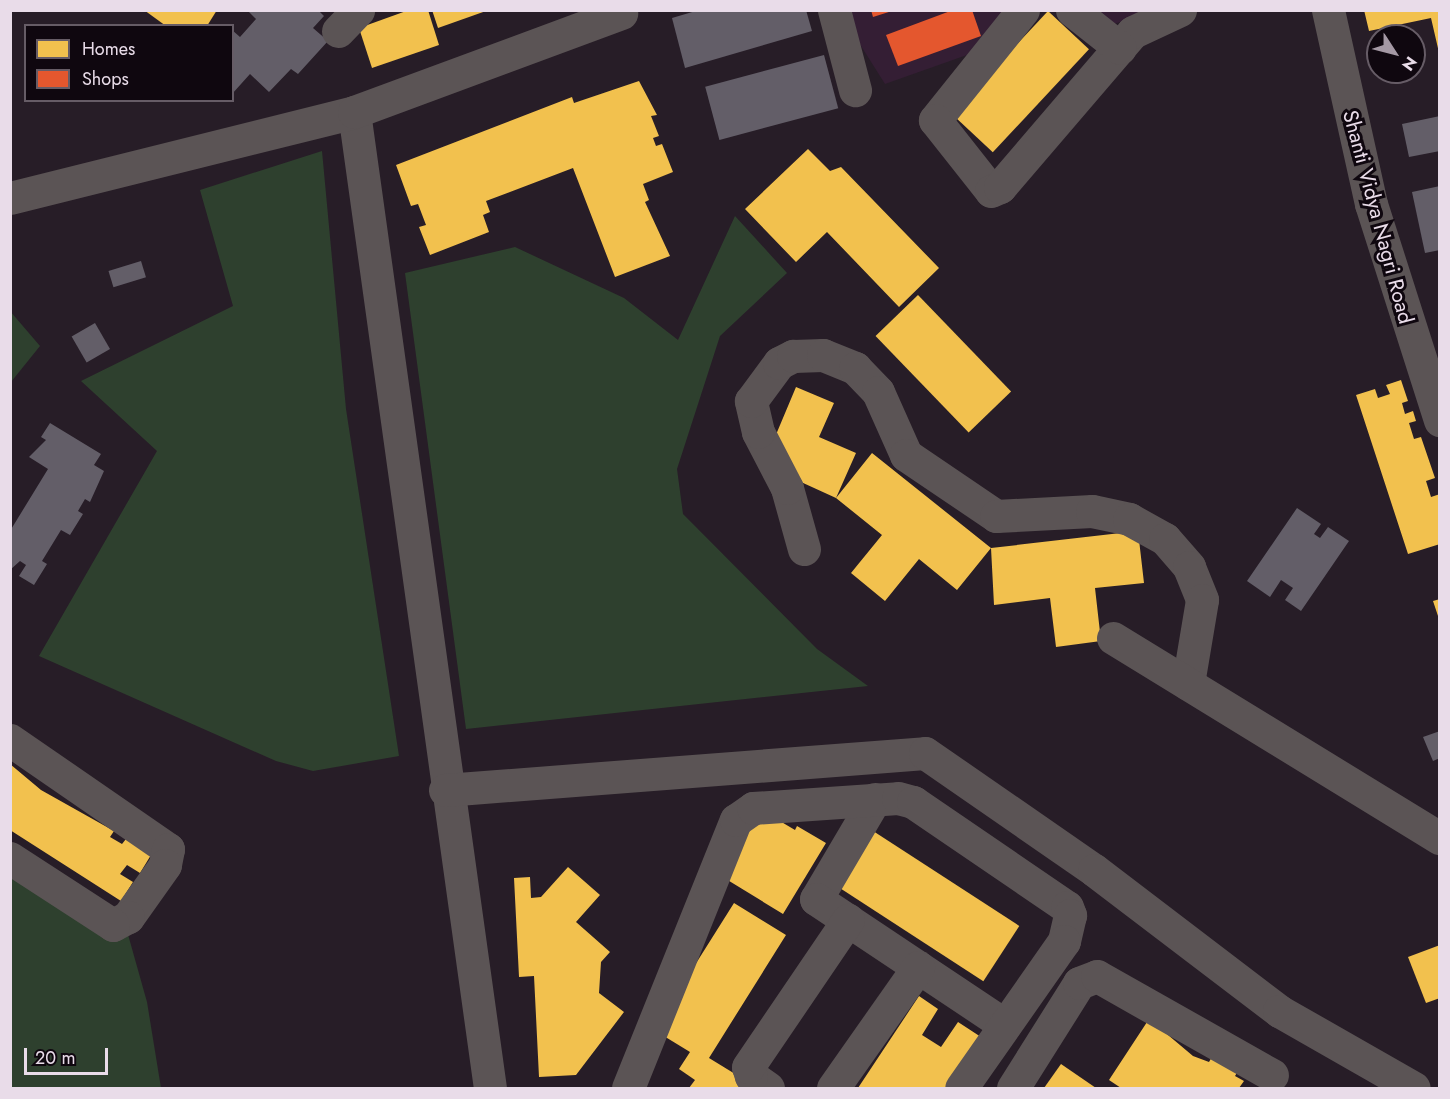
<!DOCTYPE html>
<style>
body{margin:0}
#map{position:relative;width:1450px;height:1099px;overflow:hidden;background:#271d27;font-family:Jost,sans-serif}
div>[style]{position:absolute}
.built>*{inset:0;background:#341e34}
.green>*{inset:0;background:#2e402e}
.homes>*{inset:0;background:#f2c14e;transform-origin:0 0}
.shops>*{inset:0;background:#e4572e}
.building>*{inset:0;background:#635e68;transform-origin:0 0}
.minor>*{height:33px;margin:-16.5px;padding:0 16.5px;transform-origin:16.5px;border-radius:16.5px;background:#5b5455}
span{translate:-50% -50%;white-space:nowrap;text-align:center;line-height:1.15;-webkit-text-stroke:6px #0f070f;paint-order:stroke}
.street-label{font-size:21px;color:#e9dce9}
.frame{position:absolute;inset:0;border:12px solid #e9dce9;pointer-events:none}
.legend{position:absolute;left:24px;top:24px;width:210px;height:78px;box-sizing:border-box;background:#0f070f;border:2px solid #665c66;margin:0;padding:8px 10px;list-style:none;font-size:18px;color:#e9dce9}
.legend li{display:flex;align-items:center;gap:12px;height:30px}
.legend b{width:30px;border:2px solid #665c66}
.north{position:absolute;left:1366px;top:24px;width:60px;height:60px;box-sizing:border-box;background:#0f070f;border:2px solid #665c66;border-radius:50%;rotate:126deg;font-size:16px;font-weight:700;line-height:24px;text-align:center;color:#e9dce9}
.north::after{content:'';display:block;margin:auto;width:21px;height:27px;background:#a599a5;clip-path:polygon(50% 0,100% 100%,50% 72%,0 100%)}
.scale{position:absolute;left:24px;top:1048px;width:84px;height:27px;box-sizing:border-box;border:3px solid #e9dce9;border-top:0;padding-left:8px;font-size:18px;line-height:21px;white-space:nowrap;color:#e9dce9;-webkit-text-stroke:4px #0f070f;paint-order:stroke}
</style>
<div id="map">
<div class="built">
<div style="clip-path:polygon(1083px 10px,1157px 11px,1090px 31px)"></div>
<div style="clip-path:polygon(839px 11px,1027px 11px,981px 50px,885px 84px)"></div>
</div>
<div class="green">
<div style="clip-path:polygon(322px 151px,346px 409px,399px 756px,313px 771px,276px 761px,39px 656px,157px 451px,81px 381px,233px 306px,200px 190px)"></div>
<div style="clip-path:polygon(735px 216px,787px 273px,720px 336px,677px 469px,683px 514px,817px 649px,868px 686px,466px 729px,405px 273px,515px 247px,624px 298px,678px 340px)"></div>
<div style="clip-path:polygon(10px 311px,40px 346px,11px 382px,10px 382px)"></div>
<div style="clip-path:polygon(10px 857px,127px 931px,147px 1002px,161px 1088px,11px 1088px)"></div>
</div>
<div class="homes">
<div style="clip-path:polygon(144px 10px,217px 10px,207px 26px,166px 26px)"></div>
<div style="clip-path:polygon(409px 10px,428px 10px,439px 45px,372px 68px,359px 28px)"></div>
<div style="clip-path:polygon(432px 10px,486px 10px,486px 11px,438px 28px)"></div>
<div style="clip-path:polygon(1364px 10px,1440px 10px,1440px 57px,1431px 18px,1369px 31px)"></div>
<div style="left:1048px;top:11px;width:56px;height:141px;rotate:43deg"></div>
<div style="clip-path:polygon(639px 81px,657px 115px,651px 116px,659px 136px,653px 138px,656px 146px,662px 144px,673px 172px,643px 184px,649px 200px,645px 202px,670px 256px,615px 277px,573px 168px,486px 201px,490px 212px,483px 215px,489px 232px,430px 255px,419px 227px,426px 225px,418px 204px,411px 206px,396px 165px,572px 97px,574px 103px)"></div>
<div style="clip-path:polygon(808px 149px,830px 171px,841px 167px,939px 268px,899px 307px,827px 232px,796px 262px,745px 209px)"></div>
<div style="left:918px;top:295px;width:134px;height:59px;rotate:46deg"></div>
<div style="clip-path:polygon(1401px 380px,1408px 401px,1402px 403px,1405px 414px,1413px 411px,1416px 421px,1409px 423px,1414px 439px,1421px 437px,1435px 478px,1426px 481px,1431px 497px,1440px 494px,1440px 544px,1408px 554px,1356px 395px,1375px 389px,1378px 398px,1390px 394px,1386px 385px)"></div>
<div style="clip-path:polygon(796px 387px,834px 403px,819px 437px,856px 453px,836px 498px,872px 453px,991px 548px,957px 590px,919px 559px,885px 601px,851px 573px,882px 535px,836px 498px,790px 477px,775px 437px)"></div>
<div style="clip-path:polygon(1138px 531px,1144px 583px,1095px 588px,1101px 641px,1056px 647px,1050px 598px,994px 605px,991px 548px)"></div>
<div style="clip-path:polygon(1440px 599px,1440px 618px,1439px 619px,1433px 601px)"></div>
<div style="clip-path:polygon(10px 764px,41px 790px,114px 831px,110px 837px,122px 844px,126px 839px,151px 855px,140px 873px,127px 865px,120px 874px,133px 882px,121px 901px,10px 830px)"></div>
<div style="clip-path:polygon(757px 816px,770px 823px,773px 817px,795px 830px,797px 826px,826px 843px,783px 914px,721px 876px)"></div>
<div style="left:870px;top:829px;width:178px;height:66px;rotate:33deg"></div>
<div style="clip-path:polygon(568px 867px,600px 895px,576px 922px,610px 952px,601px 962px,599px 993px,624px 1012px,576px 1075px,539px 1077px,534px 976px,519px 977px,514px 878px,530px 877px,531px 898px,541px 897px)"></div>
<div style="clip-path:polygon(734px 903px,786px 935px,709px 1058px,758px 1088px,689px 1088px,695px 1080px,679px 1069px,690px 1052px,654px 1030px)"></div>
<div style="clip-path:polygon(1440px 945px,1440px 998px,1426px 1003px,1408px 957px)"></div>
<div style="clip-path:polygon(919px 996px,938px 1009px,922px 1035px,941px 1047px,958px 1022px,981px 1037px,947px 1088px,858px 1088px)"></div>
<div style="clip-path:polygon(1149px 1019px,1193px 1056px,1209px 1062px,1213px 1055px,1238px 1071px,1235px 1076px,1244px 1081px,1239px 1088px,1121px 1088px,1109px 1080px)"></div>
<div style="clip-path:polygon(1061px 1064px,1096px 1088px,1044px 1088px)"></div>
</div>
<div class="shops">
<div style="clip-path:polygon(871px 10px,892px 10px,892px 11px,873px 17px)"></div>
<div style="clip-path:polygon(953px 10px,972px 10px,981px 36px,898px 66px,886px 35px)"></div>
</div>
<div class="building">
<div style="clip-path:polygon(247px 10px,318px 10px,324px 16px,313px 28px,328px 41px,298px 74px,291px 69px,269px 92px,250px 74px,232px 94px,232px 30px,240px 37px,256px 19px)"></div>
<div style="clip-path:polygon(699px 10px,806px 10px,812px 31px,685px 68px,672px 18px)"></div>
<div style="left:824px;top:55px;width:55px;height:123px;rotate:75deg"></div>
<div style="clip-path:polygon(1440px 116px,1440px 151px,1409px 157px,1402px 124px)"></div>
<div style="clip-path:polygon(1440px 186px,1440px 250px,1425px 253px,1412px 192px)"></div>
<div style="left:141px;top:261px;width:17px;height:34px;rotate:73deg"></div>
<div style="left:95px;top:323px;width:30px;height:27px;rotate:60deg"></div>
<div style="clip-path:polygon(50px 423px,101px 454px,94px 465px,104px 471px,90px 502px,85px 499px,78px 511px,83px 514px,70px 535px,61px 530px,42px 561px,47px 564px,34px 585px,19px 576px,26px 565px,20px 561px,10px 570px,10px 531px,48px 469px,29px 457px,46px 440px,41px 437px)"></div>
<div style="clip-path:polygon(1297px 508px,1321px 524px,1314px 534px,1320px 538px,1328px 527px,1349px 541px,1301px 611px,1285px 600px,1293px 588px,1281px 580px,1270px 597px,1247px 581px)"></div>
<div style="clip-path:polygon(1440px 731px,1440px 758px,1433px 761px,1423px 737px)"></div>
</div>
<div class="minor">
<div style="left:834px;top:10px;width:83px;rotate:75.3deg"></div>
<div style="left:1023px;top:10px;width:141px;rotate:128.7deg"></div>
<div style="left:935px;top:120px;width:90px;rotate:51.7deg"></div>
<div style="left:991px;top:191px;width:10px;rotate:-24deg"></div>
<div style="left:1000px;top:187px;width:204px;rotate:-49.4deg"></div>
<div style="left:1133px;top:32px;width:52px;rotate:-25.1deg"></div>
<div style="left:1072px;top:10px;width:61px;rotate:38.4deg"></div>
<div style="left:1328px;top:10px;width:199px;rotate:77.5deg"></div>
<div style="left:1371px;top:204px;width:227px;rotate:72.3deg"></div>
<div style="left:338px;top:31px;width:29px;rotate:-46deg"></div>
<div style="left:354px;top:112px;width:985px;rotate:82.07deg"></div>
<div style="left:10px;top:198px;width:355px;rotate:-14deg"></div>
<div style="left:354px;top:112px;width:285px;rotate:-20.3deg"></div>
<div style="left:804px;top:549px;width:63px;rotate:-105.6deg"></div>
<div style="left:787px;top:488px;width:63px;rotate:-117.4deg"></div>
<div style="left:758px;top:432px;width:32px;rotate:-103deg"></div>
<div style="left:751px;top:401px;width:47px;rotate:-53.6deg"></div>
<div style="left:779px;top:363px;width:16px;rotate:-27deg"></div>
<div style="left:793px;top:356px;width:30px;rotate:-2deg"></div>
<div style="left:823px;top:355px;width:35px;rotate:22deg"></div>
<div style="left:855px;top:368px;width:33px;rotate:46deg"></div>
<div style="left:878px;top:392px;width:69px;rotate:66deg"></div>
<div style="left:906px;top:455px;width:109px;rotate:34.1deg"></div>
<div style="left:996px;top:516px;width:96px;rotate:-3deg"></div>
<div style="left:1092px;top:511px;width:38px;rotate:12deg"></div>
<div style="left:1129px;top:519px;width:41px;rotate:29.1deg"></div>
<div style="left:1165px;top:539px;width:37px;rotate:49deg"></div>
<div style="left:1189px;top:567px;width:35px;rotate:68deg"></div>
<div style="left:1202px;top:600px;width:85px;rotate:99.5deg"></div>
<div style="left:1113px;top:638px;width:383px;rotate:31.5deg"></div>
<div style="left:10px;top:740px;width:192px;rotate:34.6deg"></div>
<div style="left:168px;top:849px;width:16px;rotate:101deg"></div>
<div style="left:165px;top:865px;width:64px;rotate:125.4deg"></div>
<div style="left:128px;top:917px;width:17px;rotate:152deg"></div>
<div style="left:113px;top:925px;width:123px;rotate:-147deg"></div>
<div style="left:445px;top:790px;width:481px;rotate:-4.4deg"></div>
<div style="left:925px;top:753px;width:206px;rotate:34.7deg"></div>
<div style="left:1094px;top:870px;width:233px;rotate:37.3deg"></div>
<div style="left:1279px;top:1011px;width:155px;rotate:29.7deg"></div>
<div style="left:875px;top:799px;width:116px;rotate:120.5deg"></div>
<div style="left:816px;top:899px;width:227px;rotate:33.7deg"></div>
<div style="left:628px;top:1088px;width:289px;rotate:-68.1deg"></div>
<div style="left:736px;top:820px;width:21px;rotate:-35deg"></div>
<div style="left:753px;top:808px;width:145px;rotate:-3.9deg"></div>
<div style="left:898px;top:798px;width:16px;rotate:15deg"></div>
<div style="left:913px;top:802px;width:186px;rotate:34.3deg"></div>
<div style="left:1067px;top:907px;width:9px;rotate:69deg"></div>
<div style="left:1070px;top:915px;width:27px;rotate:103deg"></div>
<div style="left:1064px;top:941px;width:179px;rotate:125deg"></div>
<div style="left:768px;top:1088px;width:21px;rotate:-145deg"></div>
<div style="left:751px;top:1076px;width:9px;rotate:-108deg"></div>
<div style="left:748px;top:1067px;width:178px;rotate:-55.8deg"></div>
<div style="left:833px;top:1088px;width:148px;rotate:-54.9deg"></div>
<div style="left:1013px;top:1088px;width:124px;rotate:-57.8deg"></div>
<div style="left:1079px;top:983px;width:19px;rotate:-21deg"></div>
<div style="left:1097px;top:976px;width:201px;rotate:29.5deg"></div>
</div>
<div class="street-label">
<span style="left:1378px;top:217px;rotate:75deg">Shanti Vidya Nagri Road</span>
</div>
<div class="frame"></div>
<ul class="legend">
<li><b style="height:16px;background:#f2c14e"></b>Homes</li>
<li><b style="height:16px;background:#e4572e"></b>Shops</li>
</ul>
<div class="north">N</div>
<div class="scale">20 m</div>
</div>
